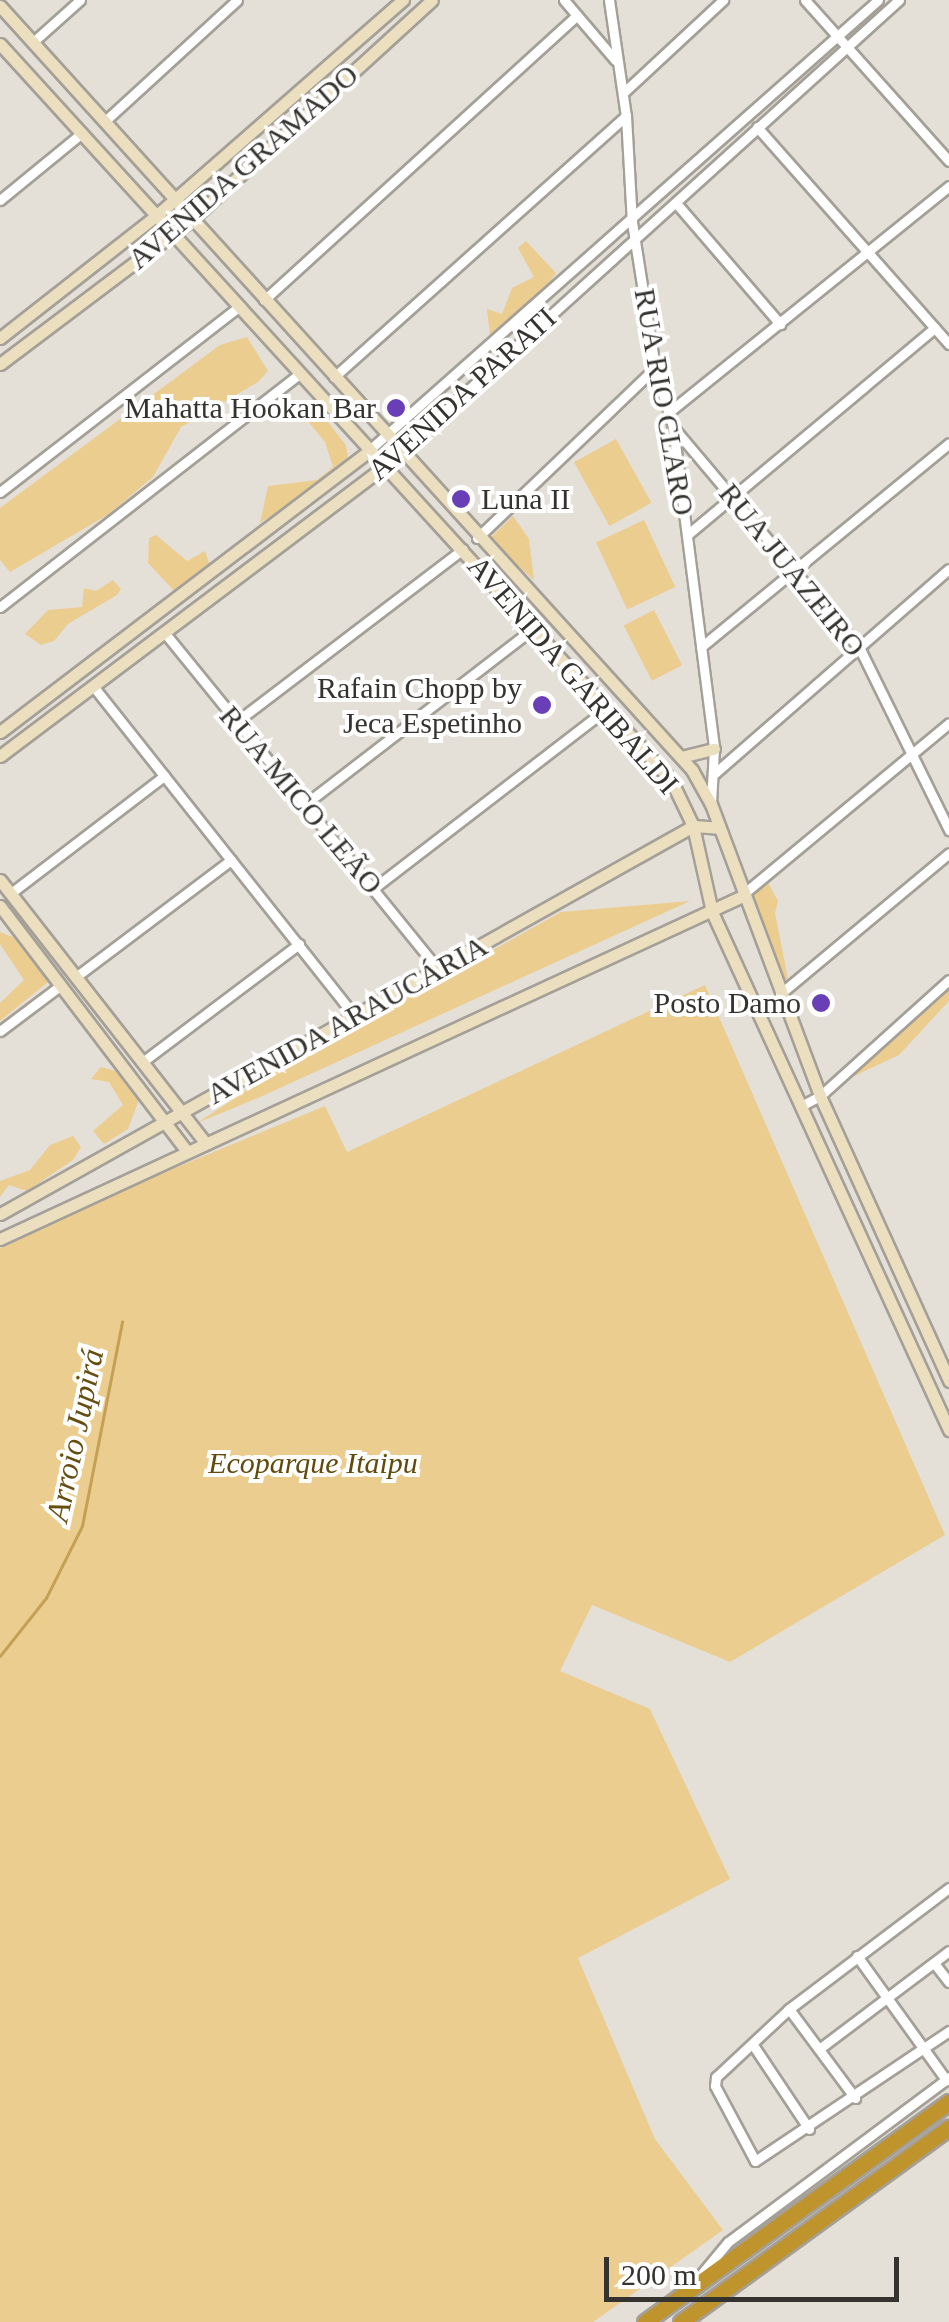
<!DOCTYPE html>
<meta charset="utf-8">
<style>
body{margin:0}
#map{position:relative;width:949px;height:2322px;overflow:hidden;background:#e4dfd7;font-family:"Times New Roman",serif}
div>[style]{position:absolute}
.green>*{inset:0;background:#eccd90;transform-origin:0 0}
.stream>*{height:2.5px;margin:-1.25px;padding:0 1.25px;transform-origin:1.25px;border-radius:1.25px;background:#c4a054}
.roads{filter:drop-shadow(2px 0 #a4a098) drop-shadow(-2px 0 #a4a098) drop-shadow(0 2px #a4a098) drop-shadow(0 -2px #a4a098)}
.street>*{height:9px;margin:-4.5px;padding:0 4.5px;transform-origin:4.5px;border-radius:4.5px;background:#fff}
.secondary>*{height:11px;margin:-5.5px;padding:0 5.5px;transform-origin:5.5px;border-radius:5.5px;background:#ecdfc0}
.highway>*{height:15px;margin:-7.5px;padding:0 7.5px;transform-origin:7.5px;border-radius:7.5px;background:#c0942c}
.dots>*{width:28px;height:28px;translate:-50% -50%;box-sizing:border-box;border:5px solid #fff;border-radius:50%}
span{translate:-50% -50%;white-space:nowrap;text-align:center;line-height:1.15;-webkit-text-stroke:8px #fff;paint-order:stroke}
.street-label{font-size:30px;color:#34332f}
.poi-label{font-size:30px;color:#34332f}
.right{translate:-100% -50%;text-align:right}
.left{translate:0 -50%;text-align:left}
.park-label{font-size:30px;color:#624a0d;font-style:italic}
.water-label{font-size:32px;color:#664e12;font-style:italic}
.scale{position:absolute;left:604px;top:2257px;width:295px;height:45px;box-sizing:border-box;border:5px solid #34332f;border-top:0;padding-left:12px;font-size:30px;line-height:35px;white-space:nowrap;color:#34332f;-webkit-text-stroke:8px #fff;paint-order:stroke}
</style>
<div id="map">
<div class="green">
<div style="clip-path:polygon(526px 241px,556px 273px,514px 330px,491px 346px,487px 309px,502px 314px,512px 288px,534px 277px,518px 248px)"></div>
<div style="clip-path:polygon(247px 337px,268px 371px,258px 382px,181px 427px,153px 477px,109px 514px,10px 572px,0 560px,0 508px,220px 345px)"></div>
<div style="clip-path:polygon(316px 407px,346px 445px,349px 465px,260px 523px,268px 486px,317px 480px,333px 467px,325px 442px,303px 415px,302px 408px)"></div>
<div style="left:616px;top:439px;width:73px;height:48px;rotate:61deg"></div>
<div style="clip-path:polygon(513px 516px,529px 539px,534px 580px,488px 540px)"></div>
<div style="left:644px;top:520px;width:74px;height:53px;rotate:65deg"></div>
<div style="clip-path:polygon(156px 535px,187px 561px,205px 551px,212px 572px,176px 593px,148px 563px,149px 538px)"></div>
<div style="clip-path:polygon(113px 580px,121px 589px,117px 595px,68px 624px,54px 641px,41px 645px,25px 634px,48px 610px,82px 607px,84px 588px,96px 591px)"></div>
<div style="left:654px;top:610px;width:62px;height:34px;rotate:63deg"></div>
<div style="clip-path:polygon(766px 879px,778px 901px,775px 913px,788px 979px,781px 979px,746px 895px)"></div>
<div style="clip-path:polygon(690px 901px,258px 1098px,197px 1123px,281px 1068px,561px 912px)"></div>
<div style="clip-path:polygon(0 932px,18px 939px,48px 982px,0 1021px,0 1003px,24px 980px,0 944px)"></div>
<div style="clip-path:polygon(705px 985px,945px 1535px,730px 1662px,592px 1605px,560px 1671px,650px 1709px,730px 1879px,578px 1958px,655px 2139px,723px 2230px,593px 2322px,0 2322px,0 1248px,44px 1222px,325px 1106px,347px 1152px)"></div>
<div style="clip-path:polygon(949px 990px,949px 1001px,899px 1055px,852px 1077px)"></div>
<div style="clip-path:polygon(101px 1067px,119px 1072px,139px 1100px,128px 1129px,104px 1144px,93px 1131px,123px 1105px,109px 1082px,91px 1079px)"></div>
<div style="clip-path:polygon(73px 1136px,81px 1147px,73px 1160px,27px 1191px,9px 1185px,0 1197px,0 1181px,30px 1170px,50px 1145px)"></div>
</div>
<div class="stream">
<div style="left:0;top:1656px;width:74px;rotate:-51.6deg"></div>
<div style="left:46px;top:1598px;width:80px;rotate:-63.4deg"></div>
<div style="left:82px;top:1526px;width:208px;rotate:-78.9deg"></div>
</div>
<div class="roads">
<div class="street">
<div style="left:564px;top:0;width:79px;rotate:49.6deg"></div>
<div style="left:609px;top:0;width:117px;rotate:81.7deg"></div>
<div style="left:626px;top:116px;width:106px;rotate:86.8deg"></div>
<div style="left:632px;top:222px;width:148px;rotate:81deg"></div>
<div style="left:655px;top:368px;width:62px;rotate:73deg"></div>
<div style="left:673px;top:427px;width:325px;rotate:82.7deg"></div>
<div style="left:714px;top:749px;width:54px;rotate:93.2deg"></div>
<div style="left:805px;top:0;width:216px;rotate:48.2deg"></div>
<div style="left:33px;top:42px;width:63px;rotate:-41.8deg"></div>
<div style="left:623px;top:93px;width:137px;rotate:-42.9deg"></div>
<div style="left:105px;top:121px;width:179px;rotate:-42.5deg"></div>
<div style="left:757px;top:127px;width:290px;rotate:48.5deg"></div>
<div style="left:0;top:200px;width:106px;rotate:-39.3deg"></div>
<div style="left:676px;top:203px;width:160px;rotate:49.3deg"></div>
<div style="left:264px;top:300px;width:423px;rotate:-42.3deg"></div>
<div style="left:334px;top:377px;width:392px;rotate:-41.8deg"></div>
<div style="left:669px;top:412px;width:360px;rotate:-38.9deg"></div>
<div style="left:673px;top:427px;width:290px;rotate:49.9deg"></div>
<div style="left:860px;top:649px;width:202px;rotate:63.8deg"></div>
<div style="left:367px;top:452px;width:682px;rotate:-41.49deg"></div>
<div style="left:383px;top:467px;width:696px;rotate:-42.15deg"></div>
<div style="left:0;top:492px;width:299px;rotate:-37.8deg"></div>
<div style="left:687px;top:535px;width:323px;rotate:-39.9deg"></div>
<div style="left:477px;top:538px;width:246px;rotate:-43.7deg"></div>
<div style="left:0;top:607px;width:378px;rotate:-37.9deg"></div>
<div style="left:164px;top:632px;width:433px;rotate:50.9deg"></div>
<div style="left:701px;top:647px;width:321px;rotate:-39.4deg"></div>
<div style="left:93px;top:686px;width:422px;rotate:51.6deg"></div>
<div style="left:236px;top:722px;width:285px;rotate:-37.3deg"></div>
<div style="left:715px;top:773px;width:310px;rotate:-41.1deg"></div>
<div style="left:304px;top:805px;width:290px;rotate:-37.6deg"></div>
<div style="left:374px;top:888px;width:295px;rotate:-37.6deg"></div>
<div style="left:11px;top:893px;width:193px;rotate:-37.4deg"></div>
<div style="left:742px;top:895px;width:269px;rotate:-39.7deg"></div>
<div style="left:77px;top:976px;width:193px;rotate:-37deg"></div>
<div style="left:780px;top:994px;width:220px;rotate:-39.8deg"></div>
<div style="left:0;top:1031px;width:76px;rotate:-37deg"></div>
<div style="left:145px;top:1060px;width:193px;rotate:-37deg"></div>
<div style="left:801px;top:1106px;width:21px;rotate:-28deg"></div>
<div style="left:820px;top:1096px;width:173px;rotate:-42deg"></div>
<div style="left:949px;top:1888px;width:201px;rotate:142.9deg"></div>
<div style="left:789px;top:2009px;width:100px;rotate:137deg"></div>
<div style="left:716px;top:2077px;width:9px;rotate:96deg"></div>
<div style="left:715px;top:2086px;width:85px;rotate:61.9deg"></div>
<div style="left:755px;top:2161px;width:234px;rotate:-33.8deg"></div>
<div style="left:857px;top:1956px;width:153px;rotate:54.3deg"></div>
<div style="left:934px;top:1963px;width:24px;rotate:52deg"></div>
<div style="left:789px;top:2009px;width:111px;rotate:53.4deg"></div>
<div style="left:753px;top:2045px;width:101px;rotate:56.3deg"></div>
<div style="left:819px;top:2049px;width:163px;rotate:-37deg"></div>
<div style="left:699px;top:2277px;width:45px;rotate:-50.4deg"></div>
<div style="left:728px;top:2242px;width:276px;rotate:-36.7deg"></div>
</div>
<div class="secondary">
<div style="left:0;top:6px;width:1031px;rotate:47.83deg"></div>
<div style="left:692px;top:770px;width:39px;rotate:61deg"></div>
<div style="left:711px;top:804px;width:312px;rotate:69.5deg"></div>
<div style="left:820px;top:1096px;width:313px;rotate:65.6deg"></div>
<div style="left:0;top:44px;width:996px;rotate:47.65deg"></div>
<div style="left:671px;top:780px;width:51px;rotate:64.4deg"></div>
<div style="left:693px;top:826px;width:88px;rotate:77.5deg"></div>
<div style="left:712px;top:912px;width:570px;rotate:65.41deg"></div>
<div style="left:0;top:338px;width:199px;rotate:-38.1deg"></div>
<div style="left:157px;top:215px;width:327px;rotate:-41.2deg"></div>
<div style="left:0;top:364px;width:239px;rotate:-37deg"></div>
<div style="left:191px;top:220px;width:326px;rotate:-42.4deg"></div>
<div style="left:0;top:732px;width:462px;rotate:-37.3deg"></div>
<div style="left:0;top:756px;width:480px;rotate:-37deg"></div>
<div style="left:681px;top:757px;width:34px;rotate:-14deg"></div>
<div style="left:0;top:880px;width:333px;rotate:52deg"></div>
<div style="left:0;top:906px;width:307px;rotate:52.7deg"></div>
<div style="left:0;top:1214px;width:794px;rotate:-29.24deg"></div>
<div style="left:693px;top:826px;width:26px;rotate:4deg"></div>
<div style="left:0;top:1239px;width:815px;rotate:-24.8deg"></div>
</div>
<div class="highway">
<div style="left:645px;top:2322px;width:375px;rotate:-35.9deg"></div>
<div style="left:681px;top:2322px;width:331px;rotate:-36deg"></div>
</div>
</div>
<div class="dots">
<div style="left:396px;top:408px;background:#693fb8"></div>
<div style="left:461px;top:499px;background:#693fb8"></div>
<div style="left:542px;top:705px;background:#693fb8"></div>
<div style="left:821px;top:1003px;background:#693fb8"></div>
</div>
<div class="street-label">
<span style="left:243px;top:167px;rotate:-41deg">AVENIDA GRAMADO</span>
<span style="left:462px;top:394px;rotate:-42deg">AVENIDA PARATI</span>
<span style="left:664px;top:402px;rotate:80deg">RUA RIO CLARO</span>
<span style="left:792px;top:570px;rotate:51deg">RUA JUAZEIRO</span>
<span style="left:573px;top:675px;rotate:49deg">AVENIDA GARIBALDI</span>
<span style="left:301px;top:800px;rotate:50deg">RUA MICO LEÃO</span>
<span style="left:347px;top:1020px;rotate:-29deg">AVENIDA ARAUCÁRIA</span>
</div>
<div class="poi-label">
<span class="right" style="left:376px;top:408px">Mahatta Hookan Bar</span>
<span class="left" style="left:481px;top:499px">Luna II</span>
<span class="right" style="left:522px;top:705px">Rafain Chopp by<br>Jeca Espetinho</span>
<span class="right" style="left:801px;top:1003px">Posto Damo</span>
</div>
<div class="park-label">
<span style="left:313px;top:1463px">Ecoparque Itaipu</span>
</div>
<div class="water-label">
<span style="left:75px;top:1435px;rotate:-78deg">Arroio Jupirá</span>
</div>
<div class="scale">200 m</div>
</div>
